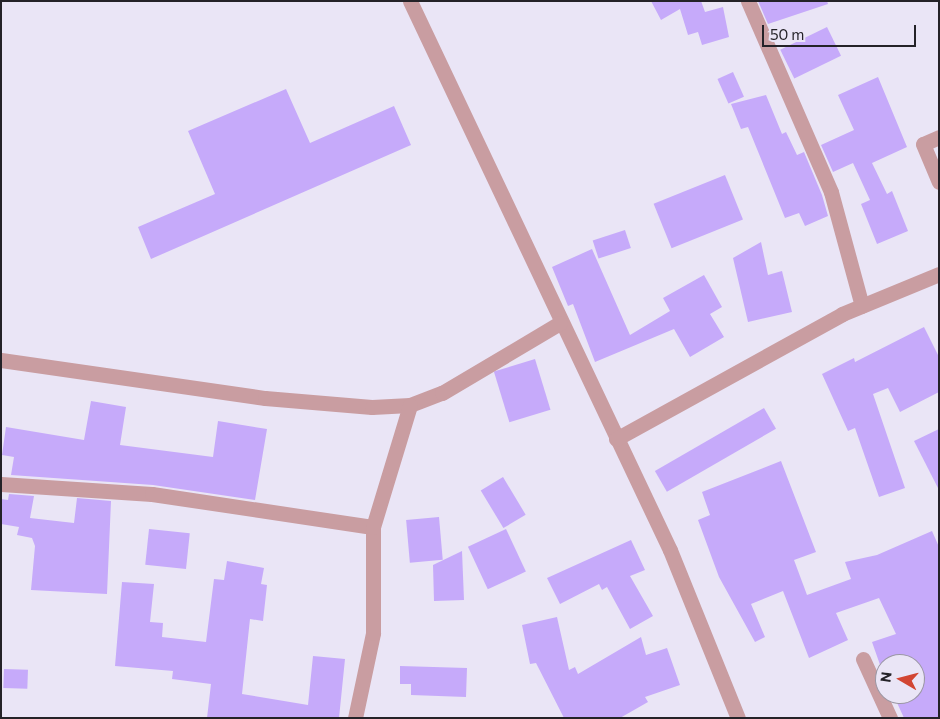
<!DOCTYPE html>
<style>
body{margin:0}
#map{position:relative;width:940px;height:719px;overflow:hidden;background:#eae5f6;font-family:Commissioner,sans-serif}
div>[style]{position:absolute}
.building>*{inset:0;background:#c6aafa;transform-origin:0 0}
.minor>*{height:15px;margin:-7.5px;padding:0 7.5px;transform-origin:7.5px;border-radius:7.5px;background:#c99da1}
span{translate:-50% -50%;white-space:nowrap;text-align:center;line-height:1.15;-webkit-text-stroke:4px #eae5f6;paint-order:stroke}
.frame{position:absolute;inset:0;border:2px solid #242228;pointer-events:none}
.north{position:absolute;left:875px;top:654px;width:50px;height:50px;box-sizing:border-box;background:#eae5f6;border:1px solid #9b97a4;border-radius:50%;rotate:278deg;font-size:14px;font-weight:700;line-height:20px;text-align:center;color:#242228}
.north::after{content:'';display:block;margin:auto;width:18px;height:22px;background:#d24533;clip-path:polygon(50% 0,100% 100%,50% 72%,0 100%)}
.scale{position:absolute;left:762px;top:25px;width:154px;height:22px;box-sizing:border-box;border:2px solid #242228;border-top:0;padding-left:6px;font-size:15px;line-height:18px;white-space:nowrap;color:#242228;-webkit-text-stroke:4px #eae5f6;paint-order:stroke}
</style>
<div id="map">
<div class="building">
<div style="clip-path:polygon(651px 1px,701px 1px,705px 12px,723px 7px,729px 37px,702px 45px,698px 32px,688px 35px,680px 9px,661px 20px)"></div>
<div style="clip-path:polygon(758px 1px,827px 1px,828px 4px,768px 24px)"></div>
<div style="left:827px;top:27px;width:32px;height:52px;rotate:64deg"></div>
<div style="left:733px;top:72px;width:27px;height:17px;rotate:66deg"></div>
<div style="clip-path:polygon(878px 77px,907px 147px,872px 163px,887px 194px,892px 191px,908px 231px,877px 244px,861px 204px,870px 200px,853px 163px,833px 172px,821px 145px,854px 130px,838px 95px)"></div>
<div style="clip-path:polygon(286px 89px,310px 143px,394px 106px,411px 145px,151px 259px,138px 227px,215px 194px,188px 131px)"></div>
<div style="clip-path:polygon(766px 95px,782px 134px,786px 132px,797px 155px,804px 152px,822px 195px,828px 216px,805px 226px,799px 213px,785px 218px,748px 127px,741px 129px,731px 104px)"></div>
<div style="left:725px;top:175px;width:48px;height:77px;rotate:68deg"></div>
<div style="left:625px;top:230px;width:19px;height:34px;rotate:72deg"></div>
<div style="clip-path:polygon(761px 242px,768px 275px,782px 271px,792px 312px,748px 322px,733px 258px)"></div>
<div style="clip-path:polygon(592px 249px,630px 335px,670px 311px,663px 298px,704px 275px,722px 307px,710px 314px,724px 337px,690px 357px,674px 329px,595px 362px,573px 304px,568px 306px,552px 267px)"></div>
<div style="clip-path:polygon(924px 327px,939px 357px,939px 392px,900px 412px,888px 388px,873px 394px,905px 488px,879px 497px,855px 428px,848px 431px,822px 374px,854px 358px,855px 362px)"></div>
<div style="left:535px;top:359px;width:53px;height:43px;rotate:73deg"></div>
<div style="clip-path:polygon(91px 401px,126px 407px,120px 445px,213px 457px,218px 421px,267px 429px,255px 500px,153px 485px,11px 475px,14px 457px,2px 455px,6px 427px,84px 440px)"></div>
<div style="left:764px;top:408px;width:24px;height:126px;rotate:60deg"></div>
<div style="clip-path:polygon(939px 429px,939px 490px,914px 441px)"></div>
<div style="clip-path:polygon(781px 461px,816px 552px,794px 560px,807px 595px,851px 579px,845px 562px,877px 555px,932px 531px,939px 547px,939px 718px,904px 718px,893px 694px,915px 694px,915px 664px,885px 664px,885px 679px,872px 642px,896px 634px,879px 598px,836px 613px,848px 640px,809px 658px,783px 591px,751px 604px,765px 637px,755px 642px,719px 577px,698px 520px,710px 515px,702px 492px)"></div>
<div style="left:503px;top:477px;width:44px;height:26px;rotate:59deg"></div>
<div style="clip-path:polygon(9px 494px,34px 496px,30px 518px,74px 523px,77px 498px,111px 501px,107px 594px,31px 590px,35px 546px,32px 538px,17px 535px,19px 527px,1px 524px,1px 499px,8px 500px)"></div>
<div style="left:439px;top:517px;width:43px;height:33px;rotate:85deg"></div>
<div style="left:149px;top:529px;width:41px;height:36px;rotate:6deg"></div>
<div style="left:506px;top:529px;width:47px;height:42px;rotate:65deg"></div>
<div style="clip-path:polygon(631px 540px,645px 570px,630px 576px,653px 616px,630px 629px,607px 587px,602px 590px,599px 584px,560px 604px,547px 578px)"></div>
<div style="clip-path:polygon(462px 551px,464px 600px,434px 601px,433px 565px)"></div>
<div style="clip-path:polygon(227px 561px,264px 568px,261px 584px,267px 585px,263px 621px,250px 619px,242px 694px,308px 705px,313px 656px,345px 659px,339px 718px,207px 718px,211px 684px,172px 679px,173px 671px,115px 666px,122px 582px,154px 584px,150px 622px,163px 623px,162px 637px,206px 642px,214px 579px,224px 580px)"></div>
<div style="clip-path:polygon(557px 617px,569px 670px,575px 667px,578px 674px,641px 637px,646px 655px,667px 648px,680px 685px,645px 697px,648px 702px,620px 718px,564px 718px,536px 663px,530px 664px,522px 625px)"></div>
<div style="clip-path:polygon(400px 666px,467px 668px,466px 697px,411px 695px,411px 684px,400px 684px)"></div>
<div style="left:4px;top:669px;width:24px;height:19px;rotate:2deg"></div>
</div>
<div class="minor">
<div style="left:410px;top:1px;width:607px;rotate:64.66deg"></div>
<div style="left:670px;top:550px;width:181px;rotate:68deg"></div>
<div style="left:748px;top:1px;width:208px;rotate:66.5deg"></div>
<div style="left:831px;top:192px;width:118px;rotate:74.8deg"></div>
<div style="left:939px;top:137px;width:17px;rotate:156deg"></div>
<div style="left:923px;top:144px;width:41px;rotate:67.2deg"></div>
<div style="left:1px;top:360px;width:267px;rotate:8.2deg"></div>
<div style="left:265px;top:398px;width:107px;rotate:4.8deg"></div>
<div style="left:372px;top:407px;width:38px;rotate:-3deg"></div>
<div style="left:410px;top:405px;width:34px;rotate:-21deg"></div>
<div style="left:442px;top:393px;width:137px;rotate:-30.7deg"></div>
<div style="left:616px;top:439px;width:258px;rotate:-28.9deg"></div>
<div style="left:842px;top:314px;width:105px;rotate:-22.4deg"></div>
<div style="left:1px;top:484px;width:151px;rotate:3.8deg"></div>
<div style="left:152px;top:494px;width:223px;rotate:8.5deg"></div>
<div style="left:863px;top:659px;width:65px;rotate:65.4deg"></div>
<div style="left:355px;top:718px;width:87px;rotate:-78deg"></div>
<div style="left:373px;top:633px;width:106px;rotate:-90deg"></div>
<div style="left:373px;top:527px;width:127px;rotate:-73.1deg"></div>
</div>
<div class="frame"></div>
<div class="north">N</div>
<div class="scale">50 m</div>
</div>
